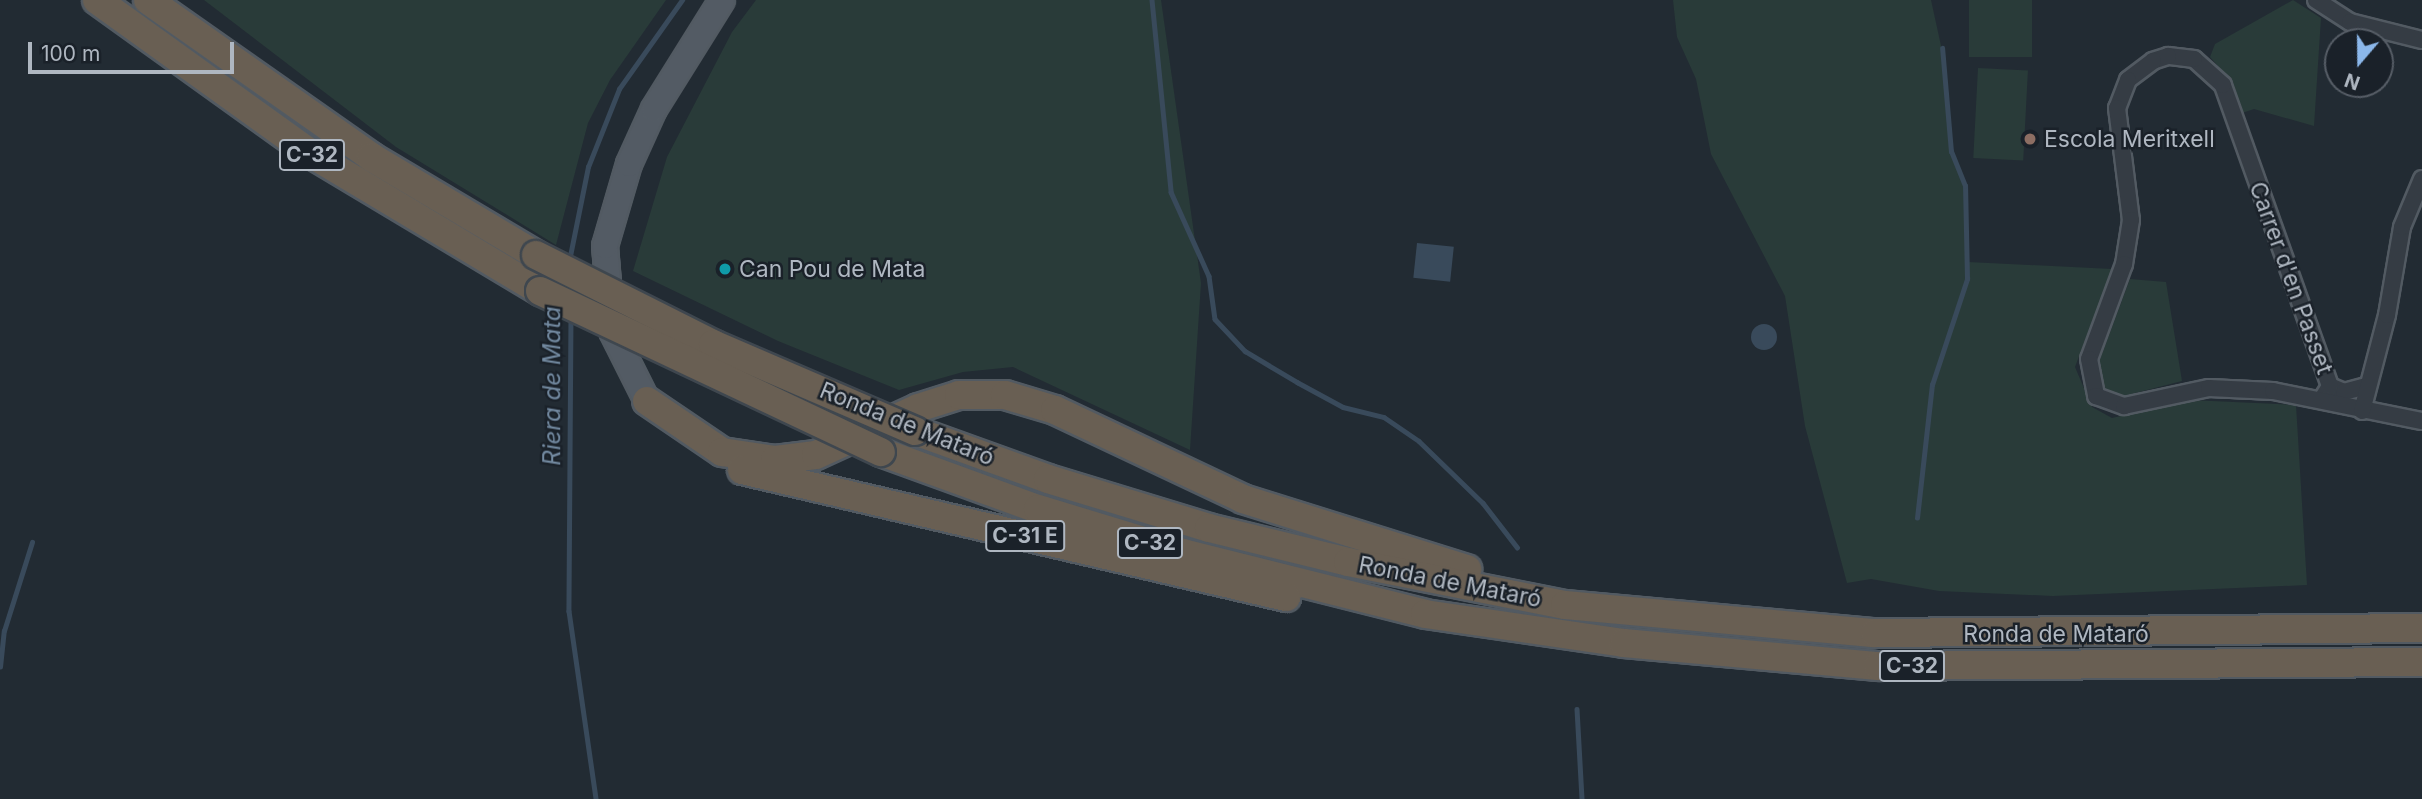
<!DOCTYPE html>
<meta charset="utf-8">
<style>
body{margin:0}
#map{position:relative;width:2422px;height:799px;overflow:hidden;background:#222b33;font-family:Inter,sans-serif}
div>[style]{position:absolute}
.green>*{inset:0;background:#293b39;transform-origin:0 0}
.water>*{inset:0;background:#394a5b;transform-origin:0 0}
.round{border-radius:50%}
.stream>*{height:4.5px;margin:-2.25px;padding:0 2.25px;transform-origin:2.25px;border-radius:2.25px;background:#394a5b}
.roads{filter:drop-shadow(2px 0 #525a62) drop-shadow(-2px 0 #525a62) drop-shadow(0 2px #525a62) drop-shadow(0 -2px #525a62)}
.minor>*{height:16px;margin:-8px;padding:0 8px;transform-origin:8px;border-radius:8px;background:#353c44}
.primary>*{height:24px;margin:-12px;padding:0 12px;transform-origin:12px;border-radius:12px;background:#535b64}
.motorway>*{height:28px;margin:-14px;padding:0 14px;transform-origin:14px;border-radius:14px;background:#695f53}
.bridges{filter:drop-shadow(2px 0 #3f474f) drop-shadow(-2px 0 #3f474f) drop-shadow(0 2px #3f474f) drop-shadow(0 -2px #3f474f)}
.motorway-bridge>*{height:28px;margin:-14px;padding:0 14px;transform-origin:14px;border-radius:14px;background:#695f53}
.dots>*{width:19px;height:19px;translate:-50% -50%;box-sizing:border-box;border:4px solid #1a2129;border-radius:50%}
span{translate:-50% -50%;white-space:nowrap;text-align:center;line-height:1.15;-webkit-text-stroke:5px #1a2129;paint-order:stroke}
.shield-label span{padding:2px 5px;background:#1a2129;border:2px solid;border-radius:5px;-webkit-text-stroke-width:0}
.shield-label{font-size:21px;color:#afb7c1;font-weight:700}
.poi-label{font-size:23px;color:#afb7c1}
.left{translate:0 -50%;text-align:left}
.street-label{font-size:23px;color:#afb7c1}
.water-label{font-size:24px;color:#738aa1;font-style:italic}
.north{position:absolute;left:2324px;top:28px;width:70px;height:70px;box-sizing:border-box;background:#1a2129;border:2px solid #565d66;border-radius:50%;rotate:200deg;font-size:19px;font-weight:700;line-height:28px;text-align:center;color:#afb7c1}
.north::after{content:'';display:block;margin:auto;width:24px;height:32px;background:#8bb7ea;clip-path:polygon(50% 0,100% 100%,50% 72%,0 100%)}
.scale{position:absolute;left:28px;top:42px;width:206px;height:32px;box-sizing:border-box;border:4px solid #afb7c1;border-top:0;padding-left:9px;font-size:21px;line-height:24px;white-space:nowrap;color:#afb7c1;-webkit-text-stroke:5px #1a2129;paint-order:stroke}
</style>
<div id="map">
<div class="green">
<div style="clip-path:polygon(204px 0,666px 0,610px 80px,588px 123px,556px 245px,396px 147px)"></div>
<div style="clip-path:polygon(756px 0,1161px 0,1201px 283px,1190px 450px,1013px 367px,963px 372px,899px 390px,778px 341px,633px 271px,667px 157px,732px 32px)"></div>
<div style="clip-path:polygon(1673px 0,1931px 0,1945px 64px,1951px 152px,1965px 186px,1968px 262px,2112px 269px,2075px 367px,2092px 407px,2112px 418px,2190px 400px,2296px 405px,2307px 585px,2053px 596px,1939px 591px,1871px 579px,1847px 583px,1805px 426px,1785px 296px,1711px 154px,1696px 79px,1677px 37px)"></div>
<div style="left:1969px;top:0;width:63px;height:57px"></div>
<div style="clip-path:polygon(2293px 0,2321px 18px,2314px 126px,2254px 109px,2242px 113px,2228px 77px,2210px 57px,2215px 44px)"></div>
<div style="left:1978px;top:68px;width:50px;height:90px;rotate:3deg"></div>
<div style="clip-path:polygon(2130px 279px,2166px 282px,2182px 381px,2116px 398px,2103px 392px,2096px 370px)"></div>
</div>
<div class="water">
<div style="left:1417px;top:243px;width:37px;height:35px;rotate:6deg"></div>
<div class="round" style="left:1751px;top:324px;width:26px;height:26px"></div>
</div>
<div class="stream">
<div style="left:1152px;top:0;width:193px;rotate:84.3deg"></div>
<div style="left:1171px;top:192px;width:92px;rotate:65.7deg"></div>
<div style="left:1209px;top:276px;width:43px;rotate:82.1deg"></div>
<div style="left:1215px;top:319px;width:44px;rotate:46.8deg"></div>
<div style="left:1245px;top:351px;width:61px;rotate:30.8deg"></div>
<div style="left:1297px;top:382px;width:52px;rotate:28.5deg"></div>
<div style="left:1343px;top:407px;width:42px;rotate:13.7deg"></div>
<div style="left:1384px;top:417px;width:42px;rotate:34.4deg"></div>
<div style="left:1419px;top:441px;width:89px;rotate:44.1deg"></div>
<div style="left:1483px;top:503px;width:56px;rotate:52.3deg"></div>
<div style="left:569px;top:261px;width:96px;rotate:-78.6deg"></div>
<div style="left:588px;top:167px;width:84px;rotate:-68.3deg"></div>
<div style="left:619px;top:89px;width:109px;rotate:-54.7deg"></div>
<div style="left:571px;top:315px;width:296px;rotate:90.4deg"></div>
<div style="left:569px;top:611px;width:190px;rotate:81.8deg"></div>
<div style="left:1917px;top:518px;width:134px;rotate:-83.6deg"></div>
<div style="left:1932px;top:385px;width:112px;rotate:-71.7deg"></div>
<div style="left:1967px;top:279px;width:93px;rotate:-91.2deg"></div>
<div style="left:1965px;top:186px;width:37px;rotate:-112deg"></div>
<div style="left:1951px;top:152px;width:104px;rotate:-94.9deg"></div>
<div style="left:0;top:667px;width:36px;rotate:-84deg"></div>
<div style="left:4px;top:631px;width:93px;rotate:-72.5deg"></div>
<div style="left:1577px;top:709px;width:90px;rotate:86.8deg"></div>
</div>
<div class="roads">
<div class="minor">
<div style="left:2316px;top:0;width:40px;rotate:32.9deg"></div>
<div style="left:2350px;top:22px;width:74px;rotate:14deg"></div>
<div style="left:2330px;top:386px;width:15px;rotate:23deg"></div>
<div style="left:2344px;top:392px;width:23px;rotate:-15deg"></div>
<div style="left:2322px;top:399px;width:15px;rotate:-58deg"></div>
<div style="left:2330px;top:386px;width:319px;rotate:-109.6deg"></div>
<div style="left:2223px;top:85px;width:39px;rotate:-138deg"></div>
<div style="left:2194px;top:59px;width:26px;rotate:-173deg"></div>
<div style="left:2168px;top:56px;width:16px;rotate:162deg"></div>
<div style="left:2153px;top:61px;width:31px;rotate:143deg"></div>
<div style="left:2128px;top:80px;width:30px;rotate:111deg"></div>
<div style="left:2117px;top:108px;width:113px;rotate:82.9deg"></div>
<div style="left:2131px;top:220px;width:45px;rotate:99deg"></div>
<div style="left:2124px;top:264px;width:101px;rotate:110.2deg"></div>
<div style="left:2089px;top:359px;width:38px;rotate:79deg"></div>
<div style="left:2096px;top:396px;width:30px;rotate:20deg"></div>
<div style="left:2124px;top:406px;width:87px;rotate:-12deg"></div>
<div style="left:2209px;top:388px;width:64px;rotate:2.7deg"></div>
<div style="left:2273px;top:391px;width:152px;rotate:11.4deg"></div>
<div style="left:2362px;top:411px;width:99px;rotate:-75.4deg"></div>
<div style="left:2387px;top:315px;width:89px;rotate:-80.3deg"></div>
<div style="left:2402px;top:227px;width:52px;rotate:-67.4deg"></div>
</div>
<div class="primary">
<div style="left:647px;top:401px;width:78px;rotate:-116.6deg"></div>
<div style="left:612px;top:331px;width:85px;rotate:-94.7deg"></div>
<div style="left:605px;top:246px;width:85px;rotate:-73.7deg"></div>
<div style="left:629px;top:164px;width:60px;rotate:-65.6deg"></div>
<div style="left:654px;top:109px;width:128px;rotate:-58deg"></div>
</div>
<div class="motorway">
<div style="left:97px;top:0;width:266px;rotate:35.7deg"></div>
<div style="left:313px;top:155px;width:265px;rotate:30.9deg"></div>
<div style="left:148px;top:0;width:273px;rotate:35.1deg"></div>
<div style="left:371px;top:157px;width:192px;rotate:30.7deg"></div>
<div style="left:647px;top:401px;width:91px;rotate:34.2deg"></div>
<div style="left:722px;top:452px;width:54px;rotate:8.6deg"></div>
<div style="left:775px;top:460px;width:41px;rotate:-7deg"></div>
<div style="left:816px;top:455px;width:112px;rotate:-24.7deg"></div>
<div style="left:918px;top:408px;width:43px;rotate:-17.6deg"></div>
<div style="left:959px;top:395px;width:46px"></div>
<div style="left:1005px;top:395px;width:52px;rotate:16.7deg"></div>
<div style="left:1055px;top:410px;width:208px;rotate:25.3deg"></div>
<div style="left:1243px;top:499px;width:235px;rotate:17.4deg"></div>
<div style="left:915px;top:431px;width:141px;rotate:19.8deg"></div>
<div style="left:1048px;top:479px;width:168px;rotate:16.9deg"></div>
<div style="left:1209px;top:528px;width:143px;rotate:13.7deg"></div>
<div style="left:1348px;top:562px;width:221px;rotate:11.2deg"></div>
<div style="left:1565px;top:605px;width:311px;rotate:5.2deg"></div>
<div style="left:1875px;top:633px;width:547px;rotate:-0.52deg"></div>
<div style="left:881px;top:452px;width:167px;rotate:20deg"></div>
<div style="left:1038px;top:509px;width:152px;rotate:16.9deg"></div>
<div style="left:1183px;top:553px;width:250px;rotate:14.1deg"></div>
<div style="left:1425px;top:614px;width:201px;rotate:8.3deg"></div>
<div style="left:1624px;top:643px;width:255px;rotate:5.2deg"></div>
<div style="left:1878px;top:666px;width:544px;rotate:-0.42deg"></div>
<div style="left:742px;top:470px;width:559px;rotate:13.14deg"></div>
</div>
</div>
<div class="bridges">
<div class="motorway-bridge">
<div style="left:536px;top:255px;width:198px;rotate:26.7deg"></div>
<div style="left:713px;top:344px;width:220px;rotate:23.3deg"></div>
<div style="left:540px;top:291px;width:377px;rotate:25.3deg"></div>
</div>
</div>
<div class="dots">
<div style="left:2030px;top:139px;background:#8d6e63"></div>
<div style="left:725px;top:269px;background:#0f9aa8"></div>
</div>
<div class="shield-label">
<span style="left:312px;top:155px">C-32</span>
<span style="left:1025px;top:536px">C-31 E</span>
<span style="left:1150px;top:543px">C-32</span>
<span style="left:1912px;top:666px">C-32</span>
</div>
<div class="poi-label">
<span class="left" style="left:2044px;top:139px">Escola Meritxell</span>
<span class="left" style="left:739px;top:269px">Can Pou de Mata</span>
</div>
<div class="street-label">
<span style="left:2291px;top:278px;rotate:70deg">Carrer d'en Passet</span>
<span style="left:907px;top:424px;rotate:22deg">Ronda de Mataró</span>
<span style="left:1450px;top:582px;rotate:11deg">Ronda de Mataró</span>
<span style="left:2056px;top:634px">Ronda de Mataró</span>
</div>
<div class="water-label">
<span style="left:552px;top:386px;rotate:-90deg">Riera de Mata</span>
</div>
<div class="north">N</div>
<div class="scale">100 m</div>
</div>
